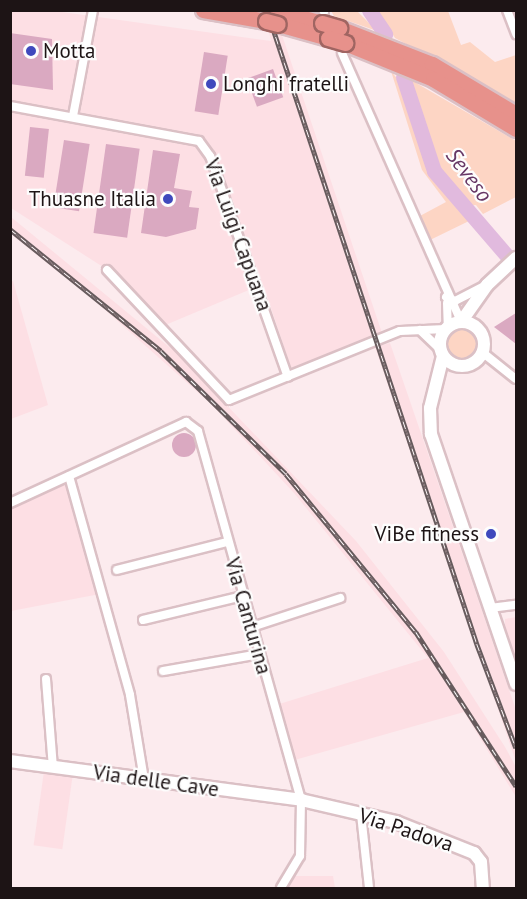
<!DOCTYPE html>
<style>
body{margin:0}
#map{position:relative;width:527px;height:899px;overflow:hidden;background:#fcebee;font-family:"PT Sans",sans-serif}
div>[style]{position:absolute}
.built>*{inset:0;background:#fddfe4;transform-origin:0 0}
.green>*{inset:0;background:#fdd5c4}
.round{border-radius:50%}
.river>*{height:15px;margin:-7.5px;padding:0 7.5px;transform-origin:7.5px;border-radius:7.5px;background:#e1bade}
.building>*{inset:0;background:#daa9c1;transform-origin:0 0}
.roads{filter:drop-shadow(2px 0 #dbc0c5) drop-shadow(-2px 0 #dbc0c5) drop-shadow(0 2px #dbc0c5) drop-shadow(0 -2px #dbc0c5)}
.street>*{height:8px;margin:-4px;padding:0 4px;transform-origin:4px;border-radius:4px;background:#fff}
.secondary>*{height:12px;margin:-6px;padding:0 6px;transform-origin:6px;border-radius:6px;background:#fff}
.secondary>.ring{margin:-6px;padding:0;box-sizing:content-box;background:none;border:12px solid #fff;border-radius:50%}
.highway>*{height:15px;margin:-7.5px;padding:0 7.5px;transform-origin:7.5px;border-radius:7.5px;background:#e7918b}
.rail>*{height:4.5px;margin-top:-2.25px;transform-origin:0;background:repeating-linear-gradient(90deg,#fdfdfd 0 7px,#675b5d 0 14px);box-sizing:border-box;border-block:2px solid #675b5d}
.bridges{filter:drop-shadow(2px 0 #a06562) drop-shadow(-2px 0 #a06562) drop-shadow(0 2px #a06562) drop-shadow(0 -2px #a06562)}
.highway-bridge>*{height:15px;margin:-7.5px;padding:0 7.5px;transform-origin:7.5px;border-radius:7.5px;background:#e7918b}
.dots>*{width:16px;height:16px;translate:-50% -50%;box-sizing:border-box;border:3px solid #fdfdfd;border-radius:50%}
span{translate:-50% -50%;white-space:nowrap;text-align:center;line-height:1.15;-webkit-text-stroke:4.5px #fdfdfd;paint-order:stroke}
.poi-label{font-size:21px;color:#1d1415}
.left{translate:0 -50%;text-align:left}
.right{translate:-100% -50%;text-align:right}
.street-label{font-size:21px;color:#1d1415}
.water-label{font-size:22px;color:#673765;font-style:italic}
.frame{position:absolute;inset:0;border:12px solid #1d1415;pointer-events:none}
</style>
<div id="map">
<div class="built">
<div style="clip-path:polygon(10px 11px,55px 11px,271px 41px,269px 32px,282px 35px,382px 333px,292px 371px,263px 284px,163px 326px,114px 274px,11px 208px)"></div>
<div style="clip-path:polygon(11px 217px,179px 355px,356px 541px,444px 652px,505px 747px,516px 767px,516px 797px,464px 712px,291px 761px,276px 705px,428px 658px,294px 493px,211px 404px,94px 300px,11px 234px)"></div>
<div style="clip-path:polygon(13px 281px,48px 405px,11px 419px,10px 282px)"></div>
<div style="clip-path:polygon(390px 343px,516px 710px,516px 762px,375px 347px)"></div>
<div style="clip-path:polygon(68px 479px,100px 594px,11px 611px,10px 505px)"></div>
<div style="clip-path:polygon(516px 617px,516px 658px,505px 632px,505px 619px)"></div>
<div style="left:45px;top:764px;width:29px;height:82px;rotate:8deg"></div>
<div style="clip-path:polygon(289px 876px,333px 876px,335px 888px,282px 888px)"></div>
</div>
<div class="green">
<div style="clip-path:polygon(331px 11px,357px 11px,377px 31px,334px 16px)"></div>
<div style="clip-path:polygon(378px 11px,448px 11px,461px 45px,470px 42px,495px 62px,516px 55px,516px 103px,395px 38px)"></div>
<div style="clip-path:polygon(391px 71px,403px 86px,429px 172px,469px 221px,428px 241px,418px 217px,446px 202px,422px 170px)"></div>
<div style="clip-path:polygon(411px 80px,516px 141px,516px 197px,483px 214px,476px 205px,465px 206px,427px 149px)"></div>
<div class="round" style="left:444px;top:328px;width:34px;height:34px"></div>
</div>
<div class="river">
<div style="left:369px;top:10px;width:29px;rotate:56deg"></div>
<div style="left:403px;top:77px;width:99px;rotate:71.7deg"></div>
<div style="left:434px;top:171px;width:112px;rotate:49.3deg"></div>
</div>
<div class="building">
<div style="clip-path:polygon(10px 33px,52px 39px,53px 90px,10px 84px)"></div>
<div style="left:204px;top:52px;width:24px;height:60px;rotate:9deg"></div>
<div style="left:273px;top:69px;width:30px;height:28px;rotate:70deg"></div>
<div style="left:30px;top:127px;width:19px;height:49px;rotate:6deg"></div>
<div style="left:64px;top:140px;width:26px;height:68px;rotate:9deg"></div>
<div style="left:106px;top:144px;width:34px;height:90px;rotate:8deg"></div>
<div style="clip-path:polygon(153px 150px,180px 154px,174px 188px,192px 191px,189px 207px,199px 208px,196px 229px,166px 237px,141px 233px)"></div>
<div style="clip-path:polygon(516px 313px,516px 344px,494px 327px)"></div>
<div class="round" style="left:172px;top:433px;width:24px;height:24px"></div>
</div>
<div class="roads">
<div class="street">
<div style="left:323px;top:10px;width:2px;rotate:63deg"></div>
<div style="left:507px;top:10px;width:26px;rotate:69deg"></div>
<div style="left:342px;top:53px;width:294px;rotate:66.1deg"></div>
<div style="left:10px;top:106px;width:192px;rotate:10.5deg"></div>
<div style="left:199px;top:141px;width:19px;rotate:54deg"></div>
<div style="left:210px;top:156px;width:234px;rotate:70.6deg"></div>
<div style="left:73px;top:116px;width:108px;rotate:-79.3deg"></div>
<div style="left:107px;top:270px;width:178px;rotate:46.8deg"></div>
<div style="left:229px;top:400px;width:184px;rotate:-22deg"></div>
<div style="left:400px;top:331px;width:46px;rotate:-2.5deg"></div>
<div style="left:446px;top:297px;width:10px;rotate:24deg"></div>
<div style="left:455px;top:301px;width:31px;rotate:-27deg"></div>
<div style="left:447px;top:303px;width:24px;rotate:88deg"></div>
<div style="left:420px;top:330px;width:28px;rotate:44deg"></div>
<div style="left:482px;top:352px;width:43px;rotate:38.5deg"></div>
<div style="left:69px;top:476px;width:227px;rotate:74.4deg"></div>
<div style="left:130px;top:695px;width:86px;rotate:80.6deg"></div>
<div style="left:10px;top:503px;width:194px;rotate:-24.7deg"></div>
<div style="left:186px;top:422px;width:15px;rotate:37deg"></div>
<div style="left:198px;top:431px;width:383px;rotate:74.4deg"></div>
<div style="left:301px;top:800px;width:56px;rotate:91deg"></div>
<div style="left:300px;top:856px;width:37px;rotate:121deg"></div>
<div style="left:117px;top:570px;width:114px;rotate:-14.3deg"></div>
<div style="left:490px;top:608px;width:26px;rotate:-7deg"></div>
<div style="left:143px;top:620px;width:103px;rotate:-13.5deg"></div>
<div style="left:252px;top:627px;width:93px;rotate:-18.2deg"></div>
<div style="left:163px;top:671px;width:97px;rotate:-10deg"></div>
<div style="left:46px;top:679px;width:88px;rotate:85.5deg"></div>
<div style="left:361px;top:814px;width:74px;rotate:83.8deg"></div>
</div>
<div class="secondary">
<div style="left:461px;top:322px;width:45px;rotate:-54.9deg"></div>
<div style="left:487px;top:285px;width:40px;rotate:-43deg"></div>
<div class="ring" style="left:440px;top:322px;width:32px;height:32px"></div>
<div style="left:443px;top:356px;width:54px;rotate:104deg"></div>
<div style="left:430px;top:408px;width:26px;rotate:88deg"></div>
<div style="left:431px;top:434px;width:264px;rotate:71.2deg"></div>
<div style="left:10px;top:761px;width:294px;rotate:7.6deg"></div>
<div style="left:301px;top:800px;width:98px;rotate:13deg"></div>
<div style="left:396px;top:822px;width:84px;rotate:21.7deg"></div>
<div style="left:474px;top:853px;width:11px;rotate:52deg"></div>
<div style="left:481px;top:862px;width:26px;rotate:86deg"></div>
</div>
<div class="highway">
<div style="left:203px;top:10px;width:64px;rotate:9.9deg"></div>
<div style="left:274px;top:10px;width:50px;rotate:15.2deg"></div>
<div style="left:278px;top:24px;width:52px;rotate:15.6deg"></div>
<div style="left:339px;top:28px;width:100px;rotate:21.2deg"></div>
<div style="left:432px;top:64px;width:98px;rotate:30.8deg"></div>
<div style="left:345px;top:43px;width:95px;rotate:22.2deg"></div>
<div style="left:433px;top:79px;width:97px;rotate:31.1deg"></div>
</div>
</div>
<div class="rail">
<div style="left:267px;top:10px;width:668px;rotate:71.67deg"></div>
<div style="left:477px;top:644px;width:111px;rotate:69.4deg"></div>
<div style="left:10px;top:229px;width:194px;rotate:38.9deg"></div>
<div style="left:161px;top:351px;width:175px;rotate:44.5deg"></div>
<div style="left:286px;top:474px;width:205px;rotate:50.6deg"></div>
<div style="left:416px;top:632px;width:184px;rotate:57deg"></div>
</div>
<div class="bridges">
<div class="highway-bridge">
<div style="left:266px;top:21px;width:12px;rotate:14deg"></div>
<div style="left:322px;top:23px;width:18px;rotate:16deg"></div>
<div style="left:328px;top:38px;width:18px;rotate:16deg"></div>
</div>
</div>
<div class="dots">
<div style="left:31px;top:51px;background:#3f49bd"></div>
<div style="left:211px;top:84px;background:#3f49bd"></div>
<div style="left:168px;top:199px;background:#3f49bd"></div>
<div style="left:491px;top:534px;background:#3f49bd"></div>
</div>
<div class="poi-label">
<span class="left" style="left:43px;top:51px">Motta</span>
<span class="left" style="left:223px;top:84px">Longhi fratelli</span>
<span class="right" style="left:156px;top:199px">Thuasne Italia</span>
<span class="right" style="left:479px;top:534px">ViBe fitness</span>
</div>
<div class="street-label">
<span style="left:238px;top:235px;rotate:70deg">Via Luigi Capuana</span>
<span style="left:248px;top:616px;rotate:74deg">Via Canturina</span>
<span style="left:156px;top:781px;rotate:8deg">Via delle Cave</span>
<span style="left:406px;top:830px;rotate:18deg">Via Padova</span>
</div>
<div class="water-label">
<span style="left:469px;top:175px;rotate:53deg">Seveso</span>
</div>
<div class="frame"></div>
</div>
